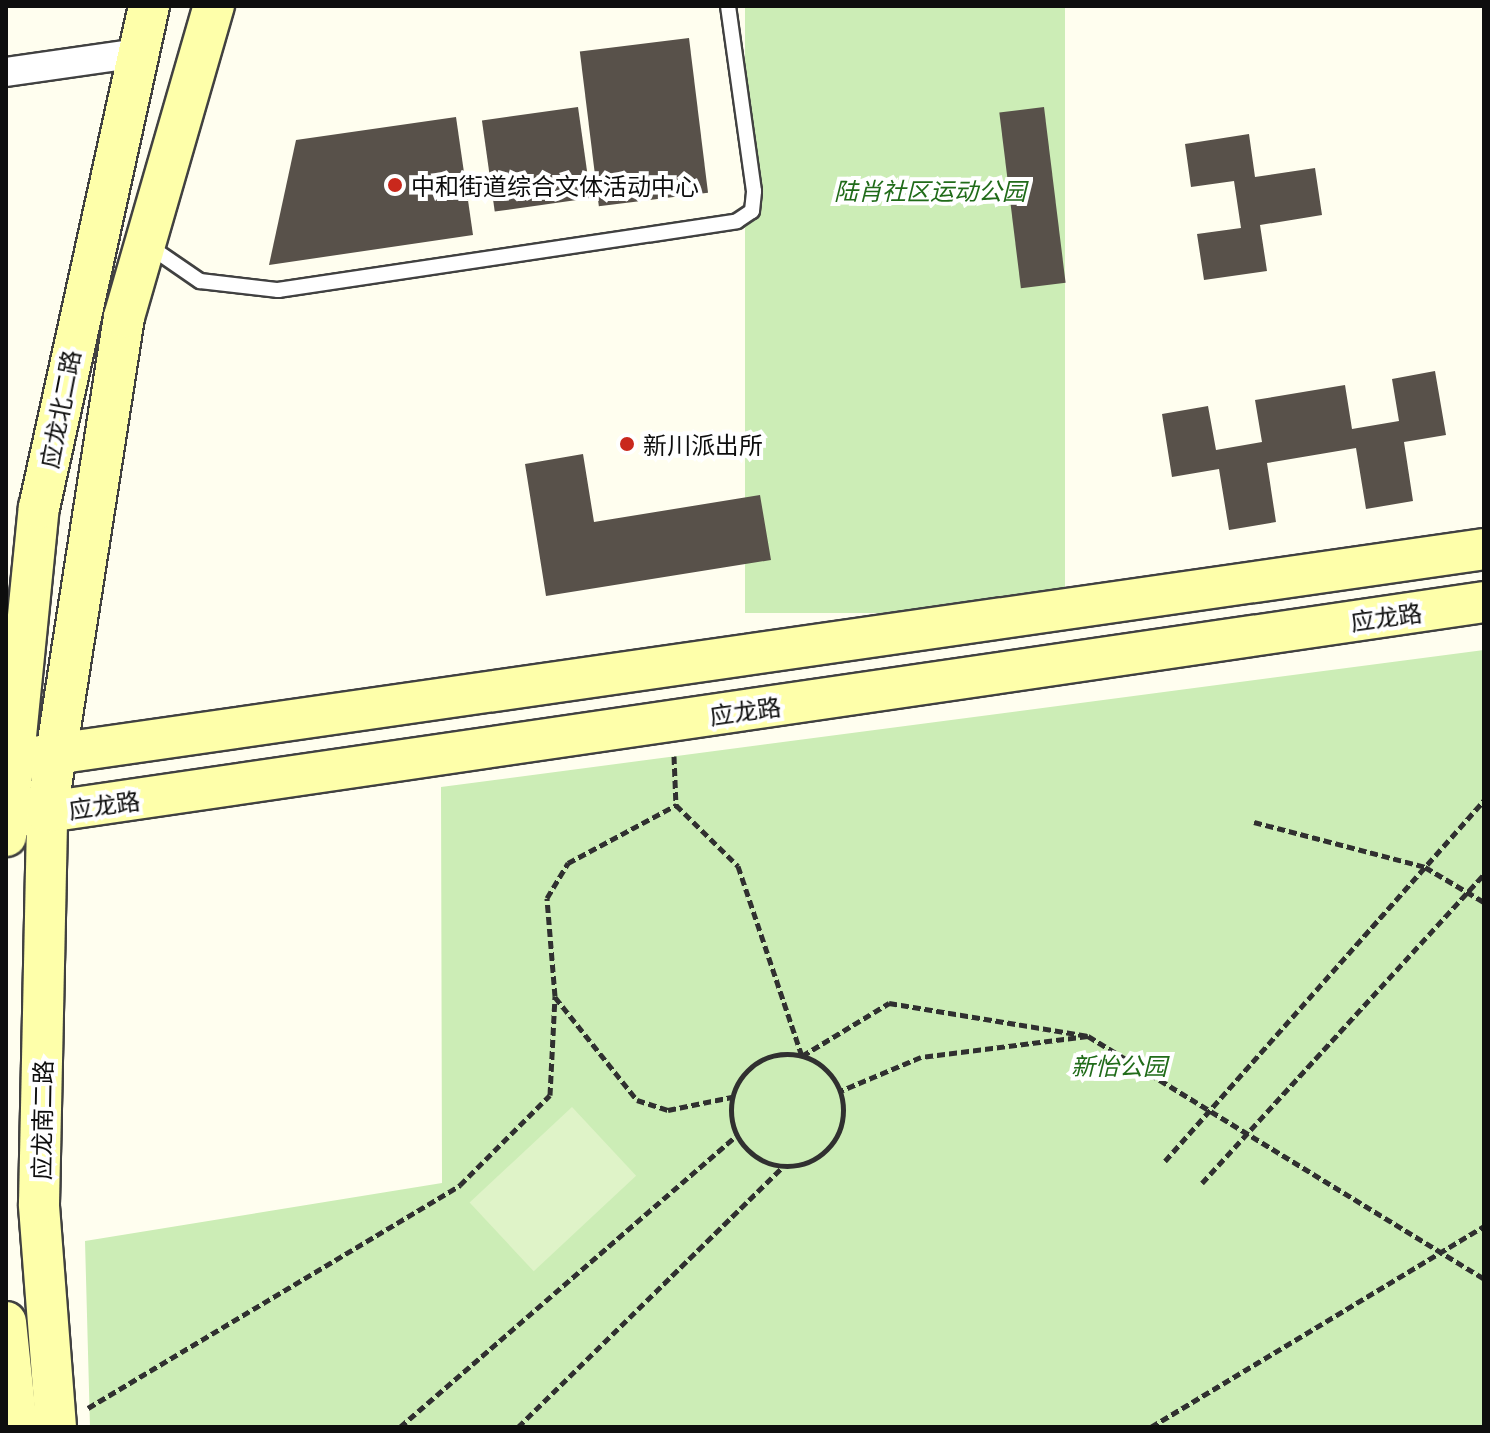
<!DOCTYPE html>
<meta charset="utf-8">
<style>
body{margin:0}
#map{position:relative;width:1490px;height:1433px;overflow:hidden;background:#fffeef;font-family:Georgia,"Noto Sans SC",serif}
div>[style]{position:absolute}
.green>*{inset:0;background:#ccedb6;transform-origin:0 0}
.pitch>*{inset:0;background:#dff3c8;transform-origin:0 0}
.building>*{inset:0;background:#58514a;transform-origin:0 0}
.path>*{height:5px;margin-top:-2.5px;transform-origin:0;background:repeating-linear-gradient(90deg,#303030 0 8px,transparent 0 12px)}
.path>.ring{margin:-2.5px;padding:0;box-sizing:content-box;background:none;border:5px solid #303030;border-radius:50%}
.roads{filter:drop-shadow(2px 0 #414141) drop-shadow(-2px 0 #414141) drop-shadow(0 2px #414141) drop-shadow(0 -2px #414141)}
.lane>*{height:14px;margin:-7px;padding:0 7px;transform-origin:7px;border-radius:7px;background:#fff}
.street>*{height:28px;margin:-14px;padding:0 14px;transform-origin:14px;border-radius:14px;background:#fff}
.secondary>*{height:40px;margin:-20px;padding:0 20px;transform-origin:20px;border-radius:20px;background:#feffaa}
.dots>*{width:22px;height:22px;translate:-50% -50%;box-sizing:border-box;border:4px solid #fff;border-radius:50%}
span{translate:-50% -50%;white-space:nowrap;text-align:center;line-height:1.15;-webkit-text-stroke:8px #fff;paint-order:stroke}
.poi-label{font-size:24px;color:#0e0e0e}
.left{translate:0 -50%;text-align:left}
.park-label{font-size:24px;color:#206b19;font-style:italic}
.street-label{font-size:24px;color:#0e0e0e}
.frame{position:absolute;inset:0;border:8px solid #0e0e0e;pointer-events:none}
</style>
<div id="map">
<div class="green">
<div style="left:745px;top:6px;width:320px;height:607px"></div>
<div style="clip-path:polygon(1484px 650px,1484px 1427px,90px 1427px,85px 1241px,442px 1183px,441px 787px)"></div>
</div>
<div class="pitch">
<div style="left:572px;top:1107px;width:94px;height:140px;rotate:47deg"></div>
</div>
<div class="building">
<div style="left:689px;top:38px;width:156px;height:110px;rotate:83deg"></div>
<div style="left:578px;top:107px;width:92px;height:97px;rotate:82deg"></div>
<div style="left:1044px;top:107px;width:177px;height:45px;rotate:83deg"></div>
<div style="clip-path:polygon(456px 117px,473px 235px,269px 265px,296px 140px)"></div>
<div style="clip-path:polygon(1249px 134px,1255px 177px,1315px 168px,1322px 215px,1260px 225px,1267px 271px,1204px 280px,1197px 234px,1241px 228px,1234px 181px,1191px 187px,1185px 144px)"></div>
<div style="clip-path:polygon(1435px 371px,1446px 435px,1404px 442px,1413px 501px,1366px 509px,1356px 448px,1267px 463px,1276px 522px,1229px 530px,1219px 469px,1172px 477px,1162px 414px,1208px 406px,1216px 450px,1262px 442px,1255px 400px,1345px 385px,1352px 429px,1399px 421px,1392px 379px)"></div>
<div style="clip-path:polygon(583px 454px,594px 522px,760px 495px,771px 560px,546px 596px,525px 464px)"></div>
</div>
<div class="path">
<div style="left:674px;top:756px;width:49px;rotate:87.7deg"></div>
<div style="left:676px;top:805px;width:87px;rotate:44.5deg"></div>
<div style="left:738px;top:866px;width:200px;rotate:71.4deg"></div>
<div style="left:802px;top:1056px;width:102px;rotate:-31.3deg"></div>
<div style="left:889px;top:1003px;width:202px;rotate:9.4deg"></div>
<div style="left:1088px;top:1036px;width:168px;rotate:172.8deg"></div>
<div style="left:921px;top:1057px;width:88px;rotate:157.2deg"></div>
<div style="left:1254px;top:822px;width:177px;rotate:14.7deg"></div>
<div style="left:1425px;top:867px;width:69px;rotate:30.7deg"></div>
<div style="left:555px;top:997px;width:132px;rotate:51.5deg"></div>
<div style="left:637px;top:1100px;width:33px;rotate:18deg"></div>
<div style="left:668px;top:1110px;width:65px;rotate:-11.5deg"></div>
<div style="left:1088px;top:1036px;width:465px;rotate:31.5deg"></div>
<div class="ring" style="left:731px;top:1054px;width:107px;height:107px"></div>
<div style="left:1165px;top:1161px;width:482px;rotate:-48.5deg"></div>
<div style="left:1202px;top:1183px;width:418px;rotate:-47.6deg"></div>
<div style="left:88px;top:1408px;width:434px;rotate:-30.9deg"></div>
<div style="left:460px;top:1185px;width:127px;rotate:-45deg"></div>
<div style="left:550px;top:1095px;width:99px;rotate:-87.1deg"></div>
<div style="left:555px;top:996px;width:98px;rotate:-94.7deg"></div>
<div style="left:547px;top:898px;width:41px;rotate:-59deg"></div>
<div style="left:568px;top:863px;width:123px;rotate:-28.2deg"></div>
<div style="left:400px;top:1427px;width:444px;rotate:-40.9deg"></div>
<div style="left:518px;top:1427px;width:371px;rotate:-44.5deg"></div>
<div style="left:1151px;top:1427px;width:389px;rotate:-31.1deg"></div>
</div>
<div class="roads">
<div class="lane">
<div style="left:149px;top:246px;width:62px;rotate:34.5deg"></div>
<div style="left:200px;top:281px;width:79px;rotate:6.6deg"></div>
<div style="left:278px;top:290px;width:464px;rotate:-8.5deg"></div>
<div style="left:737px;top:221px;width:18px;rotate:-34deg"></div>
<div style="left:752px;top:211px;width:20px;rotate:-84deg"></div>
<div style="left:754px;top:191px;width:187px;rotate:-98deg"></div>
</div>
<div class="street">
<div style="left:6px;top:72px;width:133px;rotate:-8.2deg"></div>
</div>
<div class="secondary">
<div style="left:6px;top:761px;width:1493px;rotate:-8.16deg"></div>
<div style="left:6px;top:818px;width:1494px;rotate:-8.31deg"></div>
<div style="left:6px;top:836px;width:330px;rotate:-84.3deg"></div>
<div style="left:39px;top:508px;width:514px;rotate:-77.64deg"></div>
<div style="left:6px;top:1322px;width:106px;rotate:84deg"></div>
<div style="left:56px;top:1427px;width:224px;rotate:-94.4deg"></div>
<div style="left:39px;top:1204px;width:392px;rotate:-88.8deg"></div>
<div style="left:47px;top:812px;width:501px;rotate:-81.16deg"></div>
<div style="left:124px;top:317px;width:324px;rotate:-73.9deg"></div>
</div>
</div>
<div class="dots">
<div style="left:395px;top:185px;background:#c9281c"></div>
<div style="left:627px;top:444px;background:#c9281c"></div>
</div>
<div class="poi-label">
<span class="left" style="left:411px;top:185px">中和街道综合文体活动中心</span>
<span class="left" style="left:643px;top:444px">新川派出所</span>
</div>
<div class="park-label">
<span style="left:930px;top:190px">陆肖社区运动公园</span>
<span style="left:1119px;top:1065px">新怡公园</span>
</div>
<div class="street-label">
<span style="left:59px;top:409px;rotate:-79deg">应龙北二路</span>
<span style="left:1386px;top:616px;rotate:-8deg">应龙路</span>
<span style="left:745px;top:710px;rotate:-8deg">应龙路</span>
<span style="left:104px;top:804px;rotate:-8deg">应龙路</span>
<span style="left:41px;top:1120px;rotate:-89deg">应龙南二路</span>
</div>
<div class="frame"></div>
</div>
